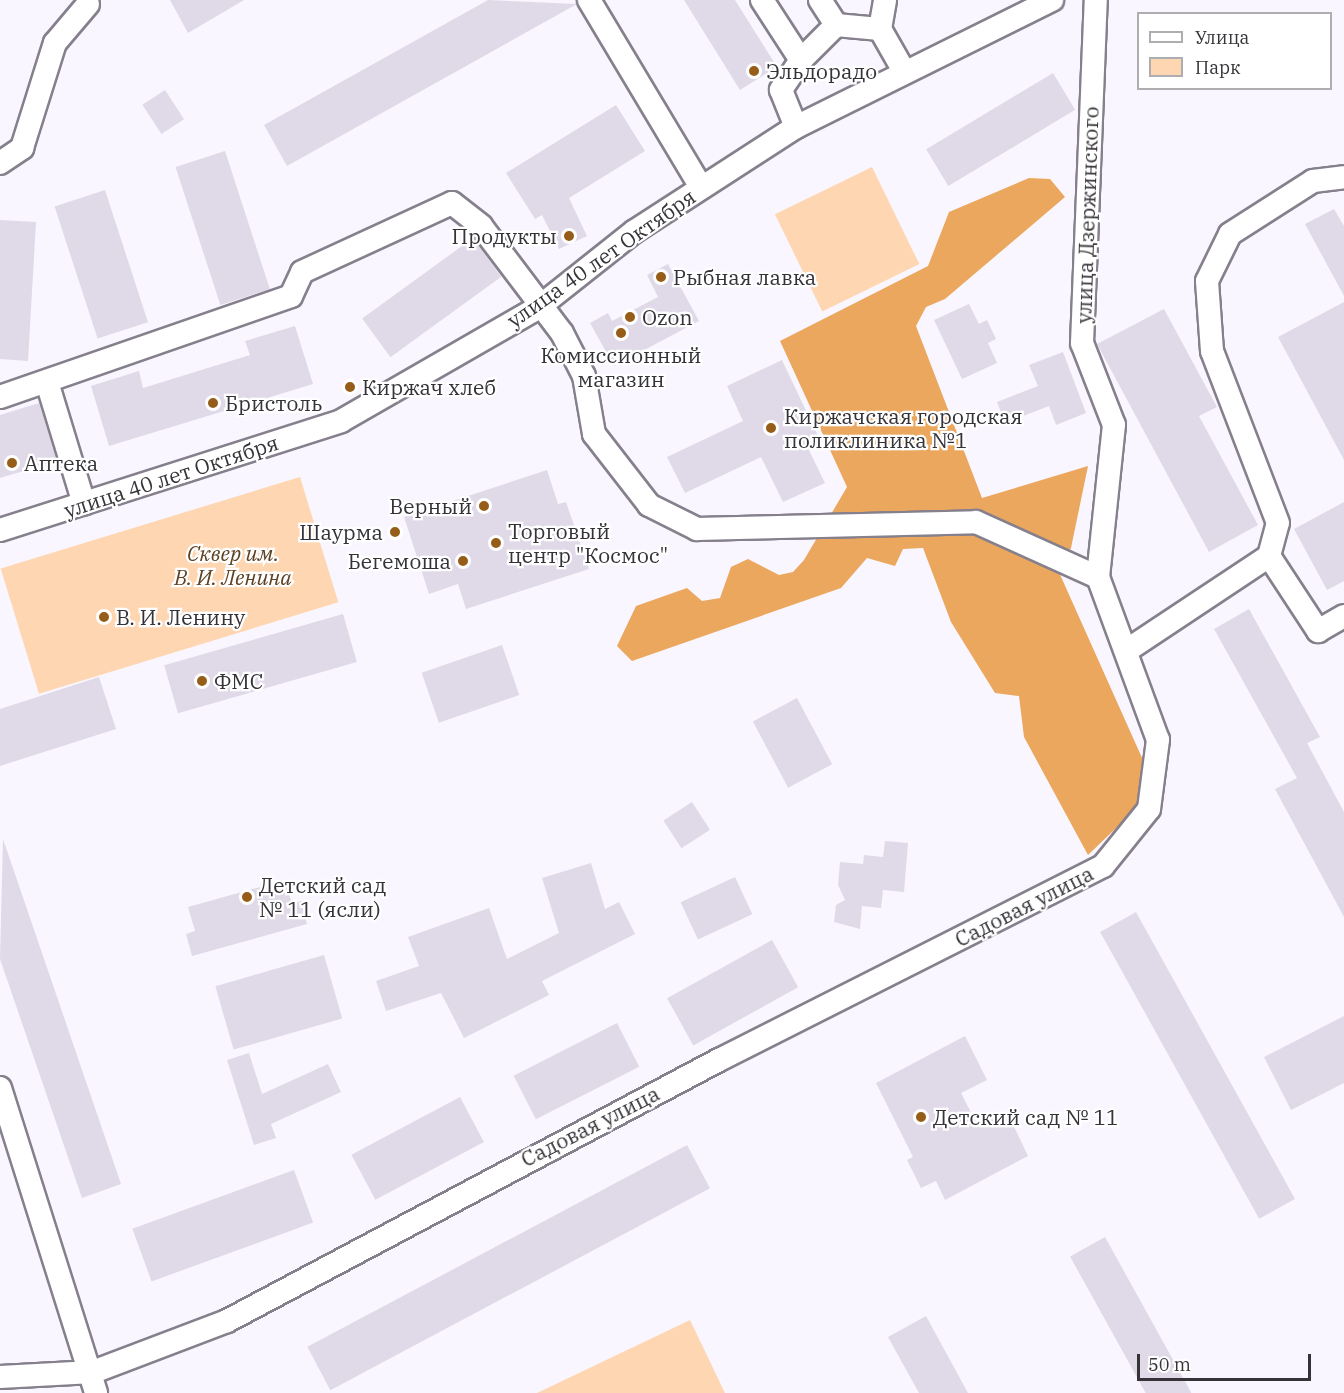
<!DOCTYPE html>
<meta charset="utf-8">
<style>
body{margin:0}
#map{position:relative;width:1344px;height:1393px;overflow:hidden;background:#f9f6ff;font-family:"IBM Plex Serif",serif}
div>[style]{position:absolute}
.green>*{inset:0;background:#fed7b2;transform-origin:0 0}
.forest>*{inset:0;background:#eba75d}
.building>*{inset:0;background:#e0dae8;transform-origin:0 0}
.roads{filter:drop-shadow(2px 0 #86808d) drop-shadow(-2px 0 #86808d) drop-shadow(0 2px #86808d) drop-shadow(0 -2px #86808d)}
.minor>*{height:22px;margin:-11px;padding:0 11px;transform-origin:11px;border-radius:11px;background:#fff}
.dots>*{width:16px;height:16px;translate:-50% -50%;box-sizing:border-box;border:3px solid #fff;border-radius:50%}
span{translate:-50% -50%;white-space:nowrap;text-align:center;line-height:1.15;-webkit-text-stroke:4.5px #fff;paint-order:stroke}
.poi-label{font-size:21px;color:#353338}
.left{translate:0 -50%;text-align:left}
.right{translate:-100% -50%;text-align:right}
.street-label{font-size:21px;color:#353338}
.park-label{font-size:21px;color:#5d4122;font-style:italic}
.legend{position:absolute;left:1137px;top:12px;width:195px;height:78px;box-sizing:border-box;background:#fff;border:2px solid #aeadaf;margin:0;padding:8px 10px;list-style:none;font-size:18px;color:#353338}
.legend li{display:flex;align-items:center;gap:12px;height:30px}
.legend b{width:30px;border:2px solid #aeadaf}
.scale{position:absolute;left:1137px;top:1354px;width:174px;height:27px;box-sizing:border-box;border:3px solid #353338;border-top:0;padding-left:8px;font-size:18px;line-height:21px;white-space:nowrap;color:#353338;-webkit-text-stroke:4px #fff;paint-order:stroke}
</style>
<div id="map">
<div class="green">
<div style="left:872px;top:167px;width:108px;height:108px;rotate:64deg"></div>
<div style="left:300px;top:477px;width:131px;height:313px;rotate:73deg"></div>
<div style="clip-path:polygon(690px 1320px,725px 1393px,537px 1393px)"></div>
</div>
<div class="forest">
<div style="clip-path:polygon(1029px 178px,1050px 179px,1065px 197px,945px 299px,926px 307px,916px 326px,982px 498px,1088px 466px,1071px 548px,1058px 570px,1147px 769px,1136px 809px,1088px 855px,1024px 737px,1019px 696px,995px 693px,951px 622px,923px 548px,903px 549px,895px 566px,867px 558px,841px 588px,632px 661px,617px 646px,636px 606px,687px 588px,702px 601px,720px 598px,731px 567px,748px 559px,779px 575px,793px 572px,804px 560px,847px 487px,780px 341px,928px 266px,949px 212px)"></div>
</div>
<div class="building">
<div style="clip-path:polygon(170px 0,244px 0,188px 33px)"></div>
<div style="clip-path:polygon(488px 0,577px 4px,287px 166px,264px 125px)"></div>
<div style="clip-path:polygon(684px 0,735px 0,777px 67px,740px 90px)"></div>
<div style="left:1053px;top:73px;width:43px;height:148px;rotate:59deg"></div>
<div style="left:165px;top:90px;width:35px;height:27px;rotate:57deg"></div>
<div style="clip-path:polygon(616px 105px,645px 151px,569px 198px,587px 236px,559px 249px,542px 215px,535px 219px,506px 173px)"></div>
<div style="left:225px;top:151px;width:145px;height:52px;rotate:72deg"></div>
<div style="left:105px;top:190px;width:139px;height:53px;rotate:72deg"></div>
<div style="clip-path:polygon(1334px 209px,1344px 226px,1344px 296px,1305px 224px)"></div>
<div style="clip-path:polygon(0 220px,36px 222px,28px 361px,0 359px)"></div>
<div style="left:473px;top:238px;width:48px;height:137px;rotate:54deg"></div>
<div style="clip-path:polygon(668px 264px,699px 321px,614px 366px,590px 323px,608px 313px,612px 321px,658px 297px,647px 275px)"></div>
<div style="clip-path:polygon(1344px 302px,1344px 460px,1278px 337px)"></div>
<div style="clip-path:polygon(969px 304px,979px 324px,987px 320px,996px 339px,988px 343px,997px 363px,962px 379px,934px 320px)"></div>
<div style="clip-path:polygon(1164px 309px,1217px 407px,1199px 416px,1258px 525px,1209px 552px,1097px 344px)"></div>
<div style="clip-path:polygon(295px 326px,313px 384px,109px 446px,91px 386px,139px 371px,143px 388px,250px 355px,245px 341px)"></div>
<div style="clip-path:polygon(1063px 352px,1086px 413px,1056px 425px,1049px 406px,1005px 423px,997px 402px,1038px 386px,1029px 365px)"></div>
<div style="clip-path:polygon(782px 360px,818px 436px,805px 442px,825px 483px,783px 502px,761px 457px,685px 493px,667px 457px,743px 421px,727px 386px)"></div>
<div style="clip-path:polygon(39px 403px,57px 461px,0 478px,0 415px)"></div>
<div style="clip-path:polygon(547px 470px,558px 504px,566px 502px,589px 569px,466px 609px,458px 584px,429px 594px,404px 517px)"></div>
<div style="clip-path:polygon(1344px 502px,1344px 581px,1327px 590px,1294px 529px)"></div>
<div style="clip-path:polygon(1249px 609px,1320px 737px,1307px 743px,1344px 812px,1344px 917px,1275px 789px,1297px 778px,1214px 629px)"></div>
<div style="left:343px;top:614px;width:50px;height:186px;rotate:74deg"></div>
<div style="left:502px;top:645px;width:53px;height:85px;rotate:71deg"></div>
<div style="clip-path:polygon(99px 677px,116px 729px,0 766px,0 709px)"></div>
<div style="left:797px;top:698px;width:75px;height:50px;rotate:62deg"></div>
<div style="left:692px;top:802px;width:33px;height:34px;rotate:57deg"></div>
<div style="clip-path:polygon(3px 839px,121px 1184px,82px 1198px,0 959px)"></div>
<div style="clip-path:polygon(885px 841px,908px 843px,904px 892px,883px 890px,881px 908px,862px 906px,860px 929px,834px 922px,836px 905px,845px 900px,838px 885px,840px 862px,863px 864px,864px 855px,883px 857px)"></div>
<div style="clip-path:polygon(591px 863px,605px 909px,619px 902px,635px 934px,542px 981px,549px 995px,464px 1038px,441px 993px,386px 1011px,376px 981px,419px 966px,408px 937px,489px 908px,507px 959px,559px 933px,542px 878px)"></div>
<div style="left:735px;top:877px;width:41px;height:60px;rotate:65deg"></div>
<div style="clip-path:polygon(285px 880px,292px 904px,301px 901px,307px 924px,192px 956px,186px 934px,195px 931px,188px 907px)"></div>
<div style="left:1136px;top:912px;width:328px;height:41px;rotate:61deg"></div>
<div style="left:772px;top:940px;width:54px;height:120px;rotate:61deg"></div>
<div style="left:324px;top:955px;width:66px;height:113px;rotate:74deg"></div>
<div style="clip-path:polygon(1344px 1016px,1344px 1083px,1291px 1110px,1264px 1057px)"></div>
<div style="left:617px;top:1023px;width:49px;height:116px;rotate:63deg"></div>
<div style="clip-path:polygon(965px 1036px,987px 1080px,961px 1093px,978px 1126px,1007px 1112px,1028px 1156px,945px 1200px,936px 1181px,921px 1188px,907px 1160px,913px 1157px,876px 1083px)"></div>
<div style="clip-path:polygon(249px 1053px,262px 1094px,328px 1064px,341px 1092px,271px 1124px,276px 1138px,254px 1145px,227px 1060px)"></div>
<div style="left:460px;top:1097px;width:51px;height:123px;rotate:62deg"></div>
<div style="left:687px;top:1145px;width:49px;height:430px;rotate:62deg"></div>
<div style="left:294px;top:1170px;width:56px;height:172px;rotate:70deg"></div>
<div style="left:1105px;top:1237px;width:178px;height:40px;rotate:61deg"></div>
<div style="clip-path:polygon(926px 1316px,968px 1393px,919px 1393px,888px 1337px)"></div>
</div>
<div class="roads">
<div class="minor">
<div style="left:589px;top:0;width:218px;rotate:59.1deg"></div>
<div style="left:762px;top:0;width:72px;rotate:57deg"></div>
<div style="left:801px;top:60px;width:36px;rotate:124deg"></div>
<div style="left:781px;top:90px;width:40px;rotate:68deg"></div>
<div style="left:820px;top:0;width:30px;rotate:57deg"></div>
<div style="left:836px;top:25px;width:44px;rotate:5.2deg"></div>
<div style="left:880px;top:29px;width:48px;rotate:60.3deg"></div>
<div style="left:880px;top:29px;width:29px;rotate:-80deg"></div>
<div style="left:801px;top:60px;width:49px;rotate:-45deg"></div>
<div style="left:0;top:163px;width:27px;rotate:-34deg"></div>
<div style="left:22px;top:148px;width:110px;rotate:-72.6deg"></div>
<div style="left:55px;top:43px;width:51px;rotate:-49.8deg"></div>
<div style="left:47px;top:382px;width:127px;rotate:73.1deg"></div>
<div style="left:0;top:397px;width:308px;rotate:-19.1deg"></div>
<div style="left:291px;top:296px;width:26px;rotate:-65deg"></div>
<div style="left:302px;top:272px;width:165px;rotate:-24.7deg"></div>
<div style="left:452px;top:203px;width:37px;rotate:38deg"></div>
<div style="left:481px;top:226px;width:134px;rotate:52.9deg"></div>
<div style="left:562px;top:333px;width:48px;rotate:62.9deg"></div>
<div style="left:584px;top:376px;width:59px;rotate:80.2deg"></div>
<div style="left:594px;top:434px;width:90px;rotate:52.2deg"></div>
<div style="left:649px;top:505px;width:54px;rotate:26.6deg"></div>
<div style="left:697px;top:529px;width:279px;rotate:-1.4deg"></div>
<div style="left:976px;top:522px;width:134px;rotate:24.3deg"></div>
<div style="left:0;top:530px;width:358px;rotate:-17.7deg"></div>
<div style="left:341px;top:421px;width:228px;rotate:-29.9deg"></div>
<div style="left:539px;top:307px;width:122px;rotate:-38.4deg"></div>
<div style="left:635px;top:231px;width:192px;rotate:-32.9deg"></div>
<div style="left:796px;top:127px;width:286px;rotate:-26.4deg"></div>
<div style="left:1269px;top:556px;width:90px;rotate:56.8deg"></div>
<div style="left:1318px;top:631px;width:30px;rotate:-30deg"></div>
<div style="left:1126px;top:651px;width:172px;rotate:-33.6deg"></div>
<div style="left:1269px;top:556px;width:34px;rotate:-75deg"></div>
<div style="left:1278px;top:523px;width:184px;rotate:-111deg"></div>
<div style="left:1212px;top:351px;width:70px;rotate:-94.1deg"></div>
<div style="left:1207px;top:281px;width:52px;rotate:-63.9deg"></div>
<div style="left:1230px;top:234px;width:98px;rotate:-32.6deg"></div>
<div style="left:1313px;top:181px;width:31px;rotate:-7deg"></div>
<div style="left:0;top:1088px;width:320px;rotate:72.5deg"></div>
<div style="left:0;top:1377px;width:93px;rotate:-3.1deg"></div>
<div style="left:93px;top:1372px;width:143px;rotate:-20.8deg"></div>
<div style="left:227px;top:1321px;width:557px;rotate:-27.95deg"></div>
<div style="left:719px;top:1060px;width:430px;rotate:-26.8deg"></div>
<div style="left:1103px;top:866px;width:73px;rotate:-51.1deg"></div>
<div style="left:1149px;top:809px;width:70px;rotate:-82.6deg"></div>
<div style="left:1158px;top:740px;width:174px;rotate:-110.2deg"></div>
<div style="left:1098px;top:577px;width:153px;rotate:-84deg"></div>
<div style="left:1114px;top:425px;width:88px;rotate:-111.3deg"></div>
<div style="left:1082px;top:343px;width:343px;rotate:-87.7deg"></div>
</div>
</div>
<div class="dots">
<div style="left:754px;top:71px;background:#955d17"></div>
<div style="left:569px;top:236px;background:#955d17"></div>
<div style="left:661px;top:277px;background:#955d17"></div>
<div style="left:630px;top:317px;background:#955d17"></div>
<div style="left:621px;top:333px;background:#955d17"></div>
<div style="left:350px;top:387px;background:#955d17"></div>
<div style="left:213px;top:403px;background:#955d17"></div>
<div style="left:771px;top:428px;background:#955d17"></div>
<div style="left:12px;top:463px;background:#955d17"></div>
<div style="left:484px;top:506px;background:#955d17"></div>
<div style="left:395px;top:532px;background:#955d17"></div>
<div style="left:496px;top:543px;background:#955d17"></div>
<div style="left:463px;top:561px;background:#955d17"></div>
<div style="left:104px;top:617px;background:#955d17"></div>
<div style="left:202px;top:681px;background:#955d17"></div>
<div style="left:247px;top:897px;background:#955d17"></div>
<div style="left:921px;top:1117px;background:#955d17"></div>
</div>
<div class="poi-label">
<span class="left" style="left:766px;top:71px">Эльдорадо</span>
<span class="right" style="left:557px;top:236px">Продукты</span>
<span class="left" style="left:673px;top:277px">Рыбная лавка</span>
<span class="left" style="left:642px;top:317px">Ozon</span>
<span style="left:621px;top:367px">Комиссионный<br>магазин</span>
<span class="left" style="left:362px;top:387px">Киржач хлеб</span>
<span class="left" style="left:225px;top:403px">Бристоль</span>
<span class="left" style="left:784px;top:428px">Киржачская городская<br>поликлиника №1</span>
<span class="left" style="left:24px;top:463px">Аптека</span>
<span class="right" style="left:472px;top:506px">Верный</span>
<span class="left" style="left:508px;top:543px">Торговый<br>центр "Космос"</span>
<span class="right" style="left:383px;top:532px">Шаурма</span>
<span class="right" style="left:451px;top:561px">Бегемоша</span>
<span class="left" style="left:116px;top:617px">В. И. Ленину</span>
<span class="left" style="left:214px;top:681px">ФМС</span>
<span class="left" style="left:259px;top:897px">Детский сад<br>№ 11 (ясли)</span>
<span class="left" style="left:933px;top:1117px">Детский сад № 11</span>
</div>
<div class="street-label">
<span style="left:1087px;top:215px;rotate:-88deg">улица Дзержинского</span>
<span style="left:601px;top:258px;rotate:-35deg">улица 40 лет Октября</span>
<span style="left:171px;top:476px;rotate:-18deg">улица 40 лет Октября</span>
<span style="left:1024px;top:906px;rotate:-27deg">Садовая улица</span>
<span style="left:590px;top:1126px;rotate:-27deg">Садовая улица</span>
</div>
<div class="park-label">
<span style="left:233px;top:565px">Сквер им.<br>В. И. Ленина</span>
</div>
<ul class="legend">
<li><b style="height:8px;background:#fff"></b>Улица</li>
<li><b style="height:16px;background:#fed7b2"></b>Парк</li>
</ul>
<div class="scale">50 m</div>
</div>
